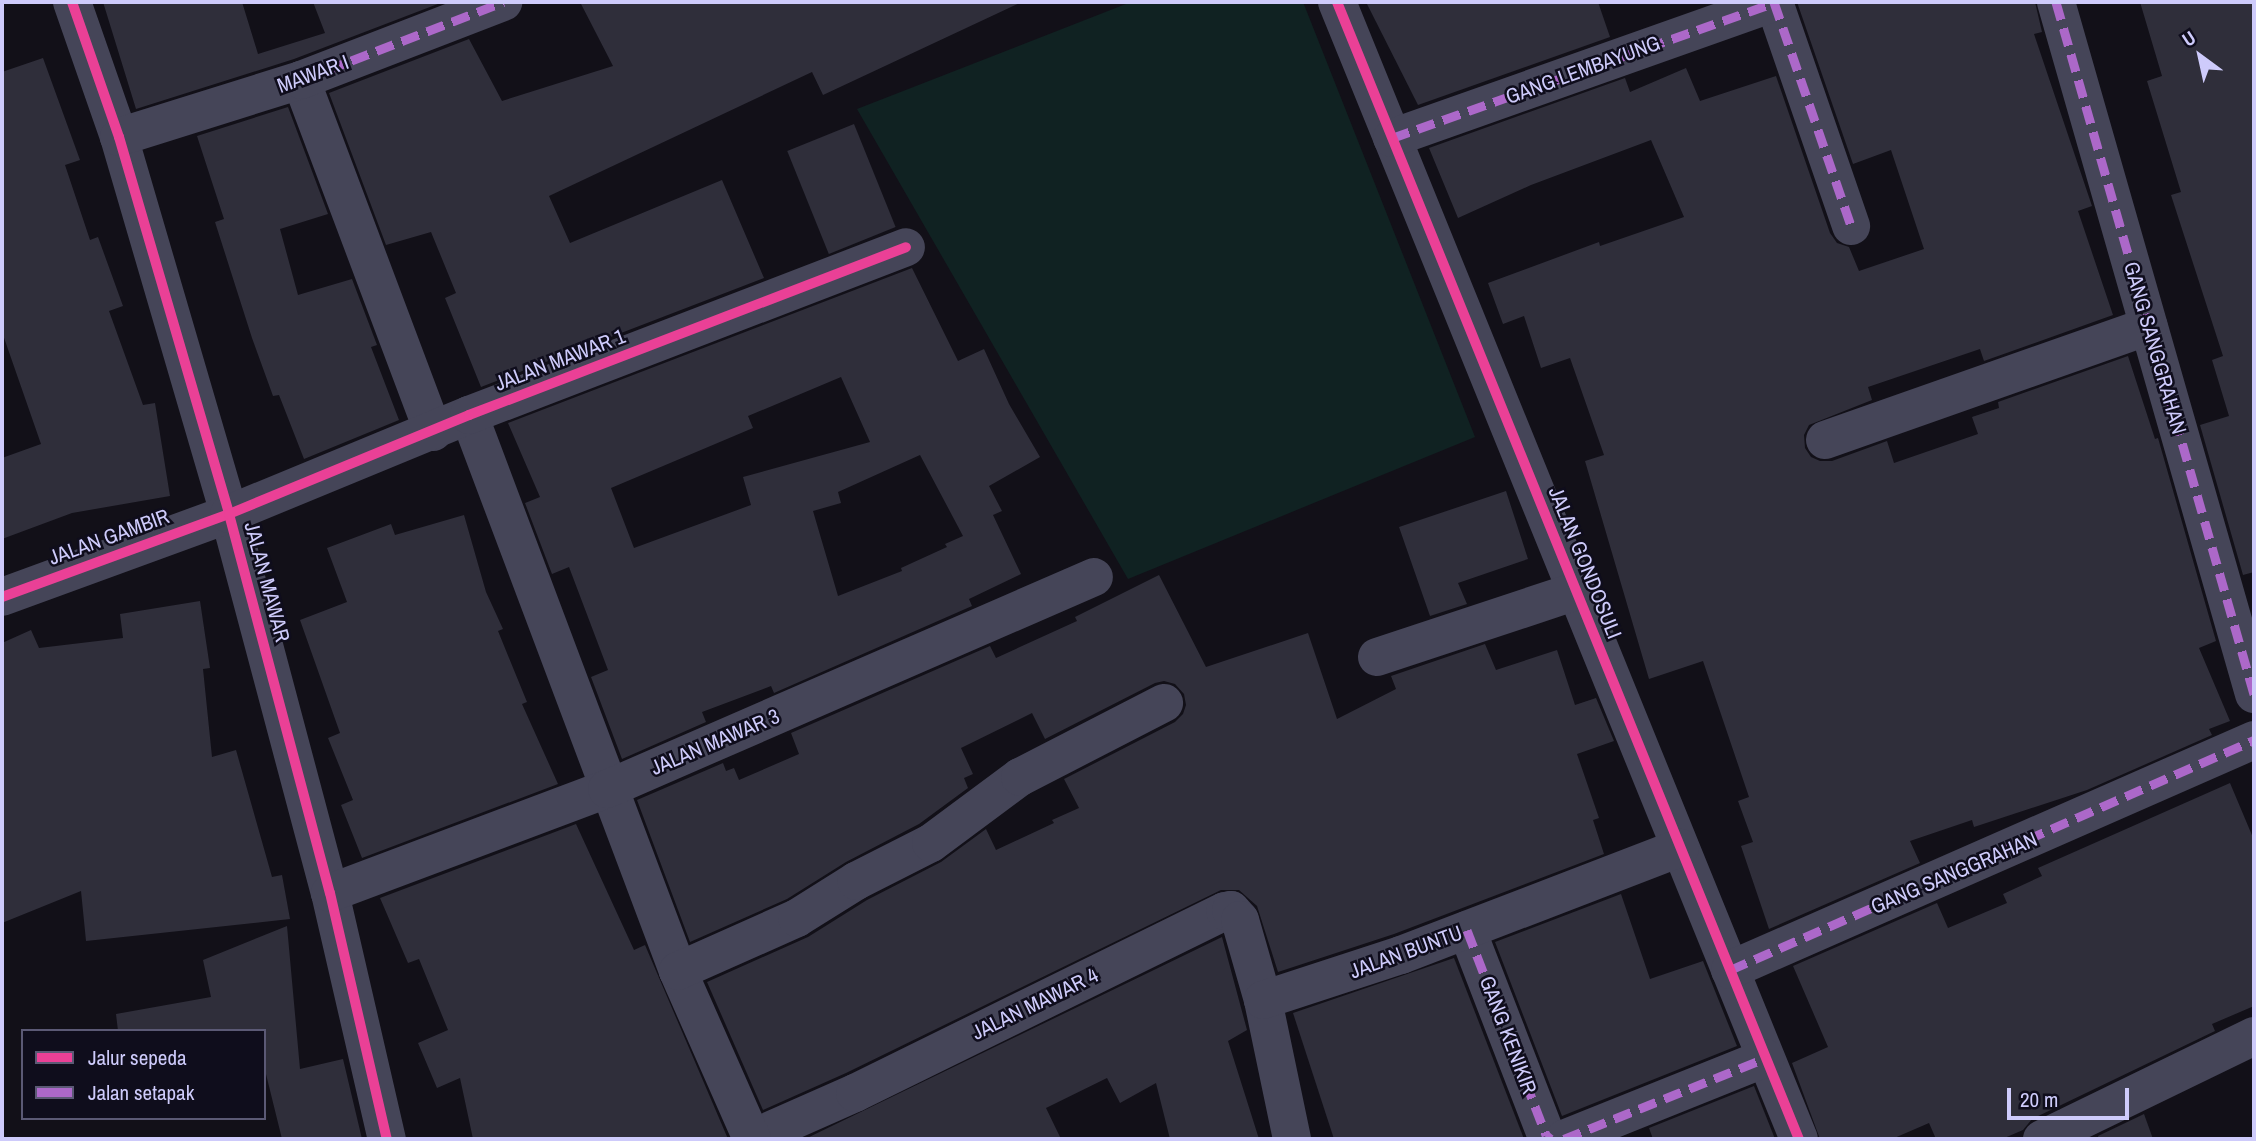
<!DOCTYPE html>
<style>
body{margin:0}
#map{position:relative;width:2256px;height:1141px;overflow:hidden;background:#121018;font-family:"Archivo Narrow",sans-serif}
div>[style]{position:absolute}
.green>*{inset:0;background:#102222}
.building>*{inset:0;background:#2f2e3a;transform-origin:0 0}
.minor>*{height:38px;margin:-19px;padding:0 19px;transform-origin:19px;border-radius:19px;background:#454558}
.quiet>*{height:9px;margin-top:-4.5px;transform-origin:0;background:repeating-linear-gradient(90deg,#ac68c9 0 18px,transparent 0 27px)}
.cycleway>*{height:10px;margin:-5px;padding:0 5px;transform-origin:5px;border-radius:5px;background:#ea4096}
span{translate:-50% -50%;white-space:nowrap;text-align:center;line-height:1.15;-webkit-text-stroke:5px #0f0d1c;paint-order:stroke}
.street-label{font-size:21px;color:#cecbfb}
.frame{position:absolute;inset:0;border:4px solid #cecbfb;pointer-events:none}
.legend{position:absolute;left:21px;top:1029px;width:245px;height:91px;box-sizing:border-box;background:#0f0d1c;border:2px solid #5b5975;margin:0;padding:9px 12px;list-style:none;font-size:21px;color:#cecbfb}
.legend li{display:flex;align-items:center;gap:14px;height:35px}
.legend b{width:35px;border:2px solid #5b5975}
.north{position:absolute;left:2165px;top:21px;width:70px;height:70px;-webkit-text-stroke:5px #0f0d1c;paint-order:stroke;rotate:327deg;font-size:19px;font-weight:700;line-height:28px;text-align:center;color:#cecbfb}
.north::after{content:'';display:block;margin:auto;width:24px;height:32px;background:#cecbfb;clip-path:polygon(50% 0,100% 100%,50% 72%,0 100%)}
.scale{position:absolute;left:2007px;top:1088px;width:122px;height:32px;box-sizing:border-box;border:4px solid #cecbfb;border-top:0;padding-left:9px;font-size:21px;line-height:24px;white-space:nowrap;color:#cecbfb;-webkit-text-stroke:5px #0f0d1c;paint-order:stroke}
</style>
<div id="map">
<div class="green">
<div style="clip-path:polygon(1131px 2px,1303px 2px,1475px 437px,1128px 579px,857px 109px)"></div>
</div>
<div class="building">
<div style="clip-path:polygon(103px 2px,242px 2px,258px 54px,325px 33px,313px 2px,443px 2px,294px 59px,136px 109px)"></div>
<div style="clip-path:polygon(580px 2px,1022px 2px,823px 95px,812px 72px,549px 196px,570px 243px,722px 180px,764px 278px,481px 387px,445px 298px,456px 293px,431px 232px,386px 245px,329px 93px,469px 39px,502px 101px,613px 66px)"></div>
<div style="clip-path:polygon(1366px 2px,1598px 2px,1610px 37px,1418px 105px)"></div>
<div style="clip-path:polygon(1797px 2px,2035px 2px,2042px 32px,2034px 34px,2092px 206px,2078px 211px,2113px 315px,1984px 361px,1980px 349px,1868px 387px,1872px 400px,1809px 425px,1804px 435px,1805px 448px,1811px 457px,1820px 461px,1832px 461px,1887px 441px,1894px 463px,1978px 434px,1972px 417px,1999px 408px,1998px 402px,2128px 356px,2155px 439px,2158px 438px,2216px 641px,2199px 648px,2230px 721px,2209px 729px,2212px 735px,2087px 790px,1974px 827px,1972px 820px,1910px 841px,1920px 863px,1769px 929px,1741px 846px,1753px 842px,1738px 801px,1749px 797px,1703px 661px,1649px 679px,1585px 461px,1604px 455px,1570px 358px,1541px 368px,1524px 316px,1503px 324px,1488px 283px,1599px 242px,1600px 246px,1684px 217px,1651px 140px,1531px 185px,1458px 218px,1429px 148px,1625px 78px,1630px 92px,1686px 68px,1700px 101px,1776px 76px,1830px 233px,1837px 243px,1849px 247px,1859px 271px,1924px 249px,1891px 150px,1853px 164px)"></div>
<div style="clip-path:polygon(2140px 2px,2254px 2px,2254px 572px,2243px 575px,2200px 425px,2229px 416px,2212px 360px,2223px 356px,2171px 195px,2181px 192px,2147px 81px,2162px 76px)"></div>
<div style="clip-path:polygon(43px 58px,80px 160px,65px 165px,90px 240px,98px 237px,123px 306px,109px 311px,143px 405px,155px 403px,170px 496px,72px 513px,2px 539px,2px 458px,41px 444px,2px 332px,2px 72px)"></div>
<div style="clip-path:polygon(288px 107px,328px 214px,280px 229px,298px 295px,352px 279px,377px 345px,371px 347px,399px 420px,304px 459px,279px 395px,273px 396px,252px 338px,215px 222px,224px 219px,197px 136px)"></div>
<div style="left:854px;top:124px;width:111px;height:72px;rotate:68deg"></div>
<div style="clip-path:polygon(evenodd,912px 268px,958px 361px,984px 349px,1009px 404px,1040px 457px,989px 486px,1002px 511px,993px 515px,1021px 574px,969px 599px,972px 606px,774px 693px,771px 686px,702px 712px,706px 722px,622px 759px,591px 677px,608px 670px,569px 567px,552px 574px,525px 503px,540px 497px,508px 423px,912px 268px,841px 377px,870px 442px,743px 477px,751px 505px,634px 548px,611px 488px,753px 428px,748px 416px,841px 377px,912px 268px,920px 455px,963px 536px,945px 544px,947px 547px,901px 568px,902px 571px,838px 596px,813px 511px,841px 503px,838px 492px,920px 455px)"></div>
<div style="clip-path:polygon(1506px 491px,1528px 559px,1458px 583px,1467px 604px,1430px 616px,1399px 527px)"></div>
<div style="clip-path:polygon(464px 515px,486px 592px,503px 629px,498px 631px,527px 702px,522px 704px,558px 784px,362px 858px,341px 805px,353px 800px,328px 738px,340px 733px,300px 620px,347px 602px,327px 548px,391px 524px,395px 535px)"></div>
<div style="clip-path:polygon(1159px 575px,1206px 667px,1308px 633px,1337px 719px,1396px 689px,1391px 676px,1485px 644px,1496px 670px,1557px 650px,1575px 705px,1596px 698px,1614px 741px,1577px 754px,1599px 818px,1593px 820px,1604px 854px,1394px 934px,1278px 972px,1257px 906px,1239px 890px,1221px 890px,846px 1073px,763px 1110px,707px 982px,808px 937px,867px 900px,941px 862px,986px 829px,996px 850px,1054px 823px,1052px 820px,1079px 808px,1064px 779px,1175px 722px,1183px 714px,1186px 705px,1184px 694px,1175px 684px,1164px 681px,1155px 683px,1045px 739px,1032px 713px,961px 748px,973px 774px,964px 778px,968px 788px,919px 824px,846px 862px,787px 899px,690px 942px,637px 800px,723px 763px,726px 771px,734px 768px,739px 780px,799px 754px,791px 733px,990px 646px,996px 658px,1077px 621px,1075px 617px)"></div>
<div style="clip-path:polygon(200px 601px,210px 668px,203px 669px,212px 757px,236px 750px,272px 877px,282px 875px,290px 919px,86px 941px,81px 891px,2px 923px,2px 643px,31px 630px,39px 648px,123px 638px,120px 614px)"></div>
<div style="clip-path:polygon(2230px 783px,2254px 840px,2254px 1006px,2212px 1024px,2215px 1031px,2032px 1119px,2023px 1130px,2002px 1139px,1936px 1139px,1929px 1123px,1892px 1139px,1820px 1139px,1792px 1063px,1828px 1047px,1793px 966px,1937px 903px,1948px 928px,2007px 903px,2003px 894px,2042px 876px,2038px 868px)"></div>
<div style="clip-path:polygon(576px 824px,634px 950px,645px 945px,728px 1139px,473px 1139px,460px 1078px,437px 1088px,418px 1043px,448px 1030px,419px 959px,408px 963px,380px 898px)"></div>
<div style="clip-path:polygon(1621px 894px,1650px 979px,1703px 961px,1737px 1046px,1562px 1116px,1495px 942px)"></div>
<div style="clip-path:polygon(287px 926px,300px 1069px,343px 1059px,362px 1139px,282px 1139px,264px 1066px,264px 1031px,118px 1031px,116px 1014px,211px 997px,203px 960px)"></div>
<div style="clip-path:polygon(1222px 937px,1247px 1030px,1228px 1041px,1259px 1139px,1170px 1139px,1156px 1083px,1120px 1103px,1107px 1078px,1046px 1108px,1061px 1139px,805px 1139px)"></div>
<div style="clip-path:polygon(1454px 958px,1524px 1139px,1334px 1139px,1293px 1013px)"></div>
<div style="clip-path:polygon(1754px 1086px,1775px 1139px,1653px 1139px,1649px 1128px)"></div>
<div style="clip-path:polygon(2144px 1114px,2153px 1139px,2099px 1139px,2098px 1136px)"></div>
</div>
<div class="minor">
<div style="left:72px;top:2px;width:143px;rotate:70.8deg"></div>
<div style="left:119px;top:137px;width:393px;rotate:73.7deg"></div>
<div style="left:229px;top:514px;width:392px;rotate:75.1deg"></div>
<div style="left:330px;top:893px;width:253px;rotate:77deg"></div>
<div style="left:1337px;top:2px;width:1227px;rotate:67.89deg"></div>
<div style="left:1774px;top:2px;width:237px;rotate:71deg"></div>
<div style="left:2056px;top:2px;width:720px;rotate:74.03deg"></div>
<div style="left:301px;top:80px;width:376px;rotate:69.4deg"></div>
<div style="left:119px;top:137px;width:191px;rotate:-17.4deg"></div>
<div style="left:301px;top:80px;width:217px;rotate:-21.1deg"></div>
<div style="left:1392px;top:138px;width:406px;rotate:-19.5deg"></div>
<div style="left:469px;top:415px;width:594px;rotate:69.4deg"></div>
<div style="left:1825px;top:440px;width:343px;rotate:-19.4deg"></div>
<div style="left:2px;top:597px;width:242px;rotate:-20.1deg"></div>
<div style="left:229px;top:514px;width:260px;rotate:-22.4deg"></div>
<div style="left:469px;top:415px;width:468px;rotate:-21deg"></div>
<div style="left:1377px;top:657px;width:210px;rotate:-18.3deg"></div>
<div style="left:330px;top:893px;width:296px;rotate:-20.6deg"></div>
<div style="left:607px;top:789px;width:531px;rotate:-23.52deg"></div>
<div style="left:1467px;top:930px;width:220px;rotate:68.9deg"></div>
<div style="left:1546px;top:1135px;width:6px;rotate:39deg"></div>
<div style="left:1730px;top:970px;width:572px;rotate:-23.7deg"></div>
<div style="left:751px;top:1139px;width:114px;rotate:-23.9deg"></div>
<div style="left:855px;top:1093px;width:412px;rotate:-26.2deg"></div>
<div style="left:1225px;top:911px;width:6px;rotate:-9deg"></div>
<div style="left:1231px;top:910px;width:13px;rotate:48deg"></div>
<div style="left:1240px;top:920px;width:83px;rotate:74deg"></div>
<div style="left:752px;top:1139px;width:184px;rotate:-113.8deg"></div>
<div style="left:678px;top:971px;width:130px;rotate:-24deg"></div>
<div style="left:797px;top:918px;width:70px;rotate:-32.1deg"></div>
<div style="left:856px;top:881px;width:84px;rotate:-26.9deg"></div>
<div style="left:931px;top:843px;width:111px;rotate:-36.6deg"></div>
<div style="left:1020px;top:777px;width:162px;rotate:-27.2deg"></div>
<div style="left:1292px;top:1139px;width:142px;rotate:-101.8deg"></div>
<div style="left:1263px;top:1000px;width:145px;rotate:-18.1deg"></div>
<div style="left:1401px;top:955px;width:299px;rotate:-21deg"></div>
<div style="left:1564px;top:1139px;width:217px;rotate:-21.9deg"></div>
<div style="left:2042px;top:1139px;width:236px;rotate:-25.9deg"></div>
</div>
<div class="quiet">
<div style="left:1774px;top:2px;width:237px;rotate:71deg"></div>
<div style="left:2056px;top:2px;width:720px;rotate:74.03deg"></div>
<div style="left:301px;top:80px;width:217px;rotate:-21.1deg"></div>
<div style="left:1392px;top:138px;width:406px;rotate:-19.5deg"></div>
<div style="left:1467px;top:930px;width:220px;rotate:68.9deg"></div>
<div style="left:1546px;top:1135px;width:6px;rotate:39deg"></div>
<div style="left:1730px;top:970px;width:572px;rotate:-23.7deg"></div>
<div style="left:1564px;top:1139px;width:217px;rotate:-21.9deg"></div>
</div>
<div class="cycleway">
<div style="left:72px;top:2px;width:143px;rotate:70.8deg"></div>
<div style="left:119px;top:137px;width:393px;rotate:73.7deg"></div>
<div style="left:229px;top:514px;width:392px;rotate:75.1deg"></div>
<div style="left:330px;top:893px;width:253px;rotate:77deg"></div>
<div style="left:1337px;top:2px;width:1227px;rotate:67.89deg"></div>
<div style="left:2px;top:597px;width:242px;rotate:-20.1deg"></div>
<div style="left:229px;top:514px;width:260px;rotate:-22.4deg"></div>
<div style="left:469px;top:415px;width:468px;rotate:-21deg"></div>
</div>
<div class="street-label">
<span style="left:1583px;top:70px;rotate:-20deg">GANG LEMBAYUNG</span>
<span style="left:313px;top:74px;rotate:-20deg">MAWAR I</span>
<span style="left:2155px;top:348px;rotate:74deg">GANG SANGGRAHAN</span>
<span style="left:560px;top:360px;rotate:-21deg">JALAN MAWAR 1</span>
<span style="left:109px;top:537px;rotate:-20deg">JALAN GAMBIR</span>
<span style="left:1585px;top:563px;rotate:68deg">JALAN GONDOSULI</span>
<span style="left:267px;top:582px;rotate:75deg">JALAN MAWAR</span>
<span style="left:715px;top:742px;rotate:-23deg">JALAN MAWAR 3</span>
<span style="left:1954px;top:873px;rotate:-23deg">GANG SANGGRAHAN</span>
<span style="left:1406px;top:952px;rotate:-20deg">JALAN BUNTU</span>
<span style="left:1035px;top:1004px;rotate:-26deg">JALAN MAWAR 4</span>
<span style="left:1508px;top:1035px;rotate:69deg">GANG KENIKIR</span>
</div>
<div class="frame"></div>
<ul class="legend">
<li><b style="height:9px;background:#ea4096"></b>Jalur sepeda</li>
<li><b style="height:9px;background:#ac68c9"></b>Jalan setapak</li>
</ul>
<div class="north">U</div>
<div class="scale">20 m</div>
</div>
